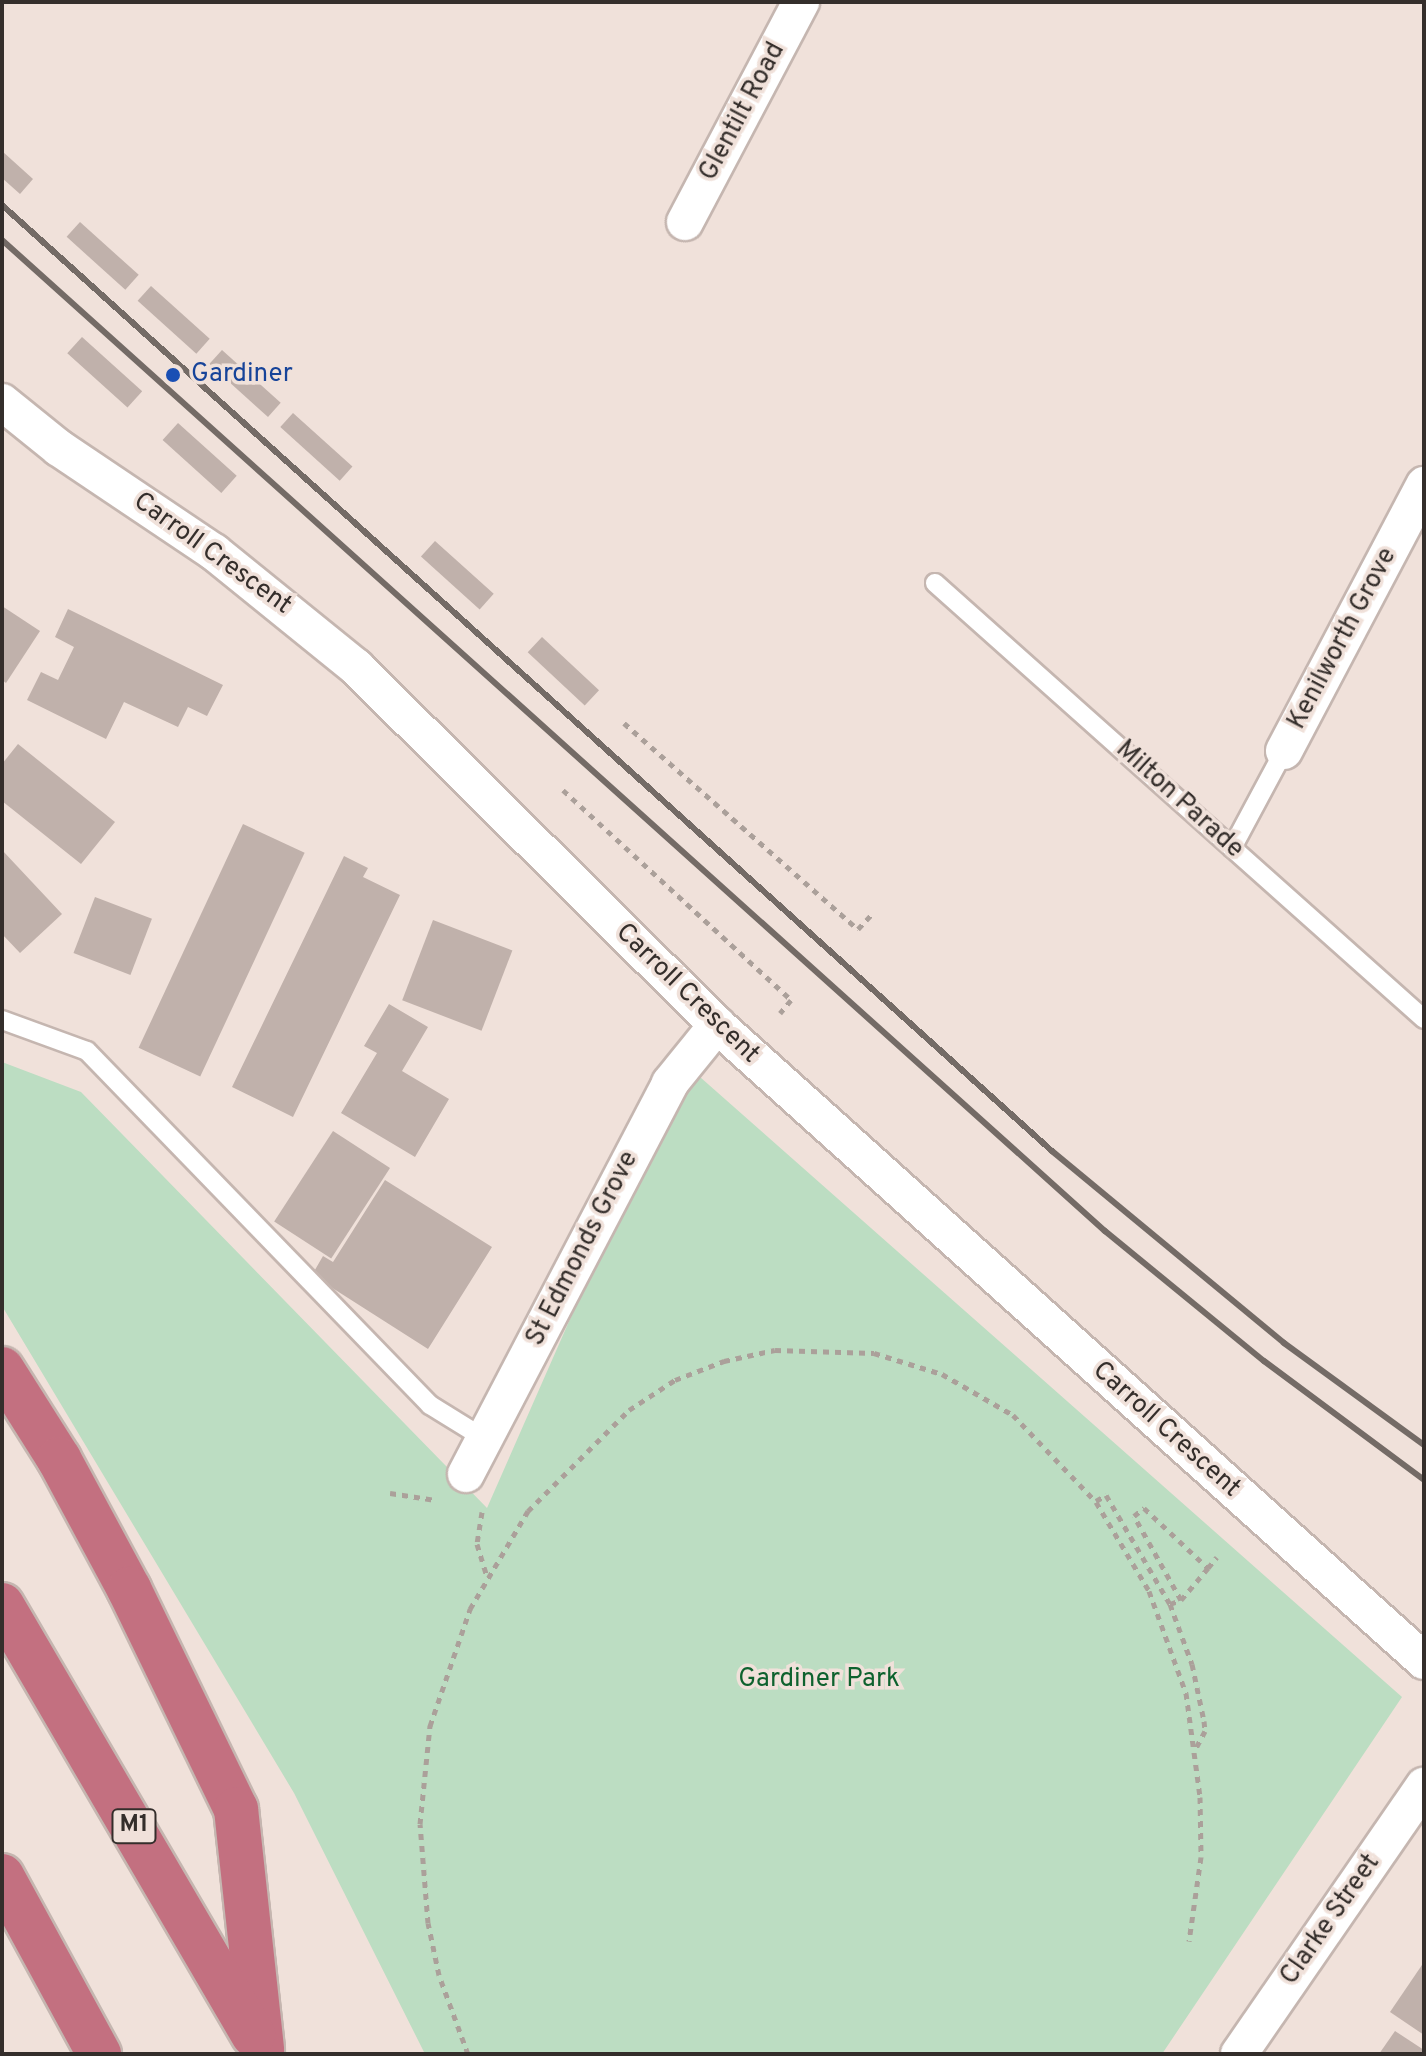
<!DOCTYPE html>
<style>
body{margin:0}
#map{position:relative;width:1426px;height:2056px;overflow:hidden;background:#f0e1da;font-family:Overpass,sans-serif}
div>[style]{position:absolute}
.green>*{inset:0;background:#bcddc2}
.building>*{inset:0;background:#c0b1ab;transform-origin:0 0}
.path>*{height:5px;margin-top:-2.5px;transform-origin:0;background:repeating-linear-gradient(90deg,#aba09a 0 6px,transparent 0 12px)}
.roads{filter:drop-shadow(2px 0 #c5b6b0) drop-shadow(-2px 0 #c5b6b0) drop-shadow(0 2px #c5b6b0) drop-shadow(0 -2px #c5b6b0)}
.lane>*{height:18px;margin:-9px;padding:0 9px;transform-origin:9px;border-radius:9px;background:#fff}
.street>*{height:36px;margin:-18px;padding:0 18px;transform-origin:18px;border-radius:18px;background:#fff}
.highway>*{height:44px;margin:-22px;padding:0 22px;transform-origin:22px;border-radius:22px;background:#c37080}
.rail>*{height:6px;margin:-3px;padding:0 3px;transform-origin:3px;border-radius:3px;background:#746b66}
.dots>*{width:22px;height:22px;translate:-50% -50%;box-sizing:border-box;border:4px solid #f0e1da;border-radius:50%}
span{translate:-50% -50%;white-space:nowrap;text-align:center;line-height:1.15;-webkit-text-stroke:7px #f0e1da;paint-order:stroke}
.shield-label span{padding:2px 6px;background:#f0e1da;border:2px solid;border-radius:6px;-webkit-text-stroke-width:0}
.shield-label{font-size:24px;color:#342e2b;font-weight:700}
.street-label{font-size:26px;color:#342e2b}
.transit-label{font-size:26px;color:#164399}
.left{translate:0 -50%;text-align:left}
.park-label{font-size:26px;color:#0e622e}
.frame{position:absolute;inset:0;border:4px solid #342e2b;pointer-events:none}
</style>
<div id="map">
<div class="green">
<div style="clip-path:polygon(2px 1062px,81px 1092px,487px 1508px,683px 1062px,1402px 1697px,1162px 2054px,425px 2054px,294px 1793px,2px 1306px)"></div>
</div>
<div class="building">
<div style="clip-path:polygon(2px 151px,33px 179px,20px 194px,2px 178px)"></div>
<div style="left:80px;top:222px;width:79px;height:20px;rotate:42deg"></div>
<div style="left:151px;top:286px;width:79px;height:20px;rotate:42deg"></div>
<div style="left:82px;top:337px;width:81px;height:22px;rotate:42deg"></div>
<div style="left:222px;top:350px;width:79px;height:19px;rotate:42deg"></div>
<div style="left:293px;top:413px;width:80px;height:19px;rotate:42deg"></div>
<div style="left:178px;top:423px;width:79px;height:23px;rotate:42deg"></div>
<div style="left:435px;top:541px;width:79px;height:21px;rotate:42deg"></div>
<div style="clip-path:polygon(2px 606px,40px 631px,6px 683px,2px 680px)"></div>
<div style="clip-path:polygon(68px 609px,223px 685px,207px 716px,188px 707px,178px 727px,124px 702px,106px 739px,27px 700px,41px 672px,58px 680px,74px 647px,55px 637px)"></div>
<div style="left:542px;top:637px;width:78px;height:21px;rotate:43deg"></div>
<div style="clip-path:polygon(18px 744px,115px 822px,81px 864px,2px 801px,2px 764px)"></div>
<div style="left:243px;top:824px;width:68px;height:247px;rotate:25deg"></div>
<div style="clip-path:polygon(2px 850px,62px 914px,20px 953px,2px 934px)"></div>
<div style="clip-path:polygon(344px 856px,368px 868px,363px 877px,400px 895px,293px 1117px,232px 1087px)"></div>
<div style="left:95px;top:897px;width:61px;height:60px;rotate:21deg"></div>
<div style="left:433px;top:920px;width:85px;height:86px;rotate:21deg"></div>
<div style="clip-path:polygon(389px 1004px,428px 1027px,402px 1071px,449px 1099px,415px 1157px,341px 1113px,377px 1053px,364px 1046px)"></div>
<div style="left:333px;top:1131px;width:68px;height:108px;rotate:33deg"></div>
<div style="clip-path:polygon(385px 1180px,492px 1247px,428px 1349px,312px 1275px,323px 1256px,333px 1262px)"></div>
<div style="clip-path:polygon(1424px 1962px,1424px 2035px,1390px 2012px)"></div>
<div style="clip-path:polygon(1395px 2031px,1424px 2050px,1424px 2054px,1379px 2054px)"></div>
</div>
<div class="path">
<div style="left:624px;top:723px;width:312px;rotate:41.4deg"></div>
<div style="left:858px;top:929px;width:19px;rotate:-47deg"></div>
<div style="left:563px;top:790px;width:310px;rotate:42.6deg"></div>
<div style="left:791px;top:1000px;width:17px;rotate:130deg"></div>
<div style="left:390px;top:1493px;width:46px;rotate:8.8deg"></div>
<div style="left:1096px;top:1501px;width:12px;rotate:-31deg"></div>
<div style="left:1106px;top:1495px;width:126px;rotate:59.6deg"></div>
<div style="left:1170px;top:1604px;width:64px;rotate:69.9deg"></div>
<div style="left:1192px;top:1664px;width:58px;rotate:78.1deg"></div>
<div style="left:1204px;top:1721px;width:10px;rotate:84deg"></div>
<div style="left:1205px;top:1731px;width:19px;rotate:118deg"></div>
<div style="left:482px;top:1512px;width:32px;rotate:99deg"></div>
<div style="left:477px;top:1544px;width:34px;rotate:73deg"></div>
<div style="left:1181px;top:1600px;width:42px;rotate:-49.8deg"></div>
<div style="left:1170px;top:1604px;width:12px;rotate:-20deg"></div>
<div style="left:1181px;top:1600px;width:96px;rotate:-119.2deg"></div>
<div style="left:1134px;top:1516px;width:13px;rotate:-39deg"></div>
<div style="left:1144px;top:1508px;width:88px;rotate:43.2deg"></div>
<div style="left:1208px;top:1568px;width:14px;rotate:-51deg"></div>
<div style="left:468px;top:2054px;width:84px;rotate:-110.2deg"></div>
<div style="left:439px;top:1975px;width:53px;rotate:-101.9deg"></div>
<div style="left:428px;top:1923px;width:99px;rotate:-94.6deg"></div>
<div style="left:420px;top:1824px;width:99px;rotate:-84.2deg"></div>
<div style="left:430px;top:1726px;width:124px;rotate:-71.1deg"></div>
<div style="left:470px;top:1609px;width:114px;rotate:-59.4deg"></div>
<div style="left:528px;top:1511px;width:143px;rotate:-45deg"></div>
<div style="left:629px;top:1410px;width:55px;rotate:-33.1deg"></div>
<div style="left:675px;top:1380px;width:53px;rotate:-21.2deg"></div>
<div style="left:724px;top:1361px;width:52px;rotate:-12.2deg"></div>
<div style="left:775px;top:1350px;width:99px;rotate:1.7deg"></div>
<div style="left:874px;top:1353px;width:71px;rotate:17.2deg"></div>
<div style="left:942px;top:1374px;width:82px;rotate:30deg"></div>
<div style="left:1013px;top:1415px;width:120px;rotate:46.3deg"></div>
<div style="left:1096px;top:1502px;width:104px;rotate:59.2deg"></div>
<div style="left:1149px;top:1591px;width:109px;rotate:70.1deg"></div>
<div style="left:1186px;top:1693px;width:105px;rotate:82.3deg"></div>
<div style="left:1200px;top:1797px;width:60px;rotate:89deg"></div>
<div style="left:1201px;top:1857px;width:85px;rotate:98.1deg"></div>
</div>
<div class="roads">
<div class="lane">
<div style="left:935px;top:583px;width:655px;rotate:41.72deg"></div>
<div style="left:1232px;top:848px;width:110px;rotate:-61.8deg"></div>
<div style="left:2px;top:1020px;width:90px;rotate:20deg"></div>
<div style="left:87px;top:1051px;width:493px;rotate:45.9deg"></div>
<div style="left:430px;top:1405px;width:65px;rotate:31.7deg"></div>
</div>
<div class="street">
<div style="left:685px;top:222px;width:249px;rotate:-62.2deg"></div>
<div style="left:2px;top:402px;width:73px;rotate:38.9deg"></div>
<div style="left:59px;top:448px;width:187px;rotate:33.9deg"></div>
<div style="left:214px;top:552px;width:183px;rotate:39deg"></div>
<div style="left:356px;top:667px;width:508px;rotate:44.76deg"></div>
<div style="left:717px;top:1025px;width:951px;rotate:41.97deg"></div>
<div style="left:1284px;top:751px;width:301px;rotate:-62.2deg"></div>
<div style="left:466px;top:1474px;width:441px;rotate:-62.4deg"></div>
<div style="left:670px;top:1083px;width:75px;rotate:-51deg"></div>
<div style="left:1239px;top:2054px;width:326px;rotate:-55.4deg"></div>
</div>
<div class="highway">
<div style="left:2px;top:1369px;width:107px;rotate:57.7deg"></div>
<div style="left:59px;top:1459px;width:148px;rotate:61.7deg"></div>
<div style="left:129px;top:1589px;width:245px;rotate:64.1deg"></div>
<div style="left:236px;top:1809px;width:242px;rotate:83.8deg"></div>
<div style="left:2px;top:1605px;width:498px;rotate:59.7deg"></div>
<div style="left:2px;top:1876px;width:203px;rotate:61.4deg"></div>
</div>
</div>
<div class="rail">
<div style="left:2px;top:205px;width:1413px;rotate:42.02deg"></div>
<div style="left:1052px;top:1151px;width:301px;rotate:39.6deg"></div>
<div style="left:1284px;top:1343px;width:173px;rotate:36.1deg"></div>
<div style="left:2px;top:240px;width:1483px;rotate:41.94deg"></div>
<div style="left:1105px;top:1231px;width:205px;rotate:39.3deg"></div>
<div style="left:1264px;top:1361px;width:199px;rotate:36.6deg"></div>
</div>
<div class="dots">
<div style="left:173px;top:375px;background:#1a4fb4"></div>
</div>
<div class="shield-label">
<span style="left:134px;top:1826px">M1</span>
</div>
<div class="street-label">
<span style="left:743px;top:112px;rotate:-62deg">Glentilt Road</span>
<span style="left:212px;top:554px;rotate:36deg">Carroll Crescent</span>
<span style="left:1343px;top:639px;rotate:-62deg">Kenilworth Grove</span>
<span style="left:1179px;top:800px;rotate:42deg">Milton Parade</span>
<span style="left:687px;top:994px;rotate:44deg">Carroll Crescent</span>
<span style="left:583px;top:1249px;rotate:-63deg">St Edmonds Grove</span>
<span style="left:1166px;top:1430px;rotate:42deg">Carroll Crescent</span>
<span style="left:1331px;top:1920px;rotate:-55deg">Clarke Street</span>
</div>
<div class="transit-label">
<span class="left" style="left:191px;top:375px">Gardiner</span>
</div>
<div class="park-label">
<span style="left:819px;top:1680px">Gardiner Park</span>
</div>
<div class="frame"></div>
</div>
